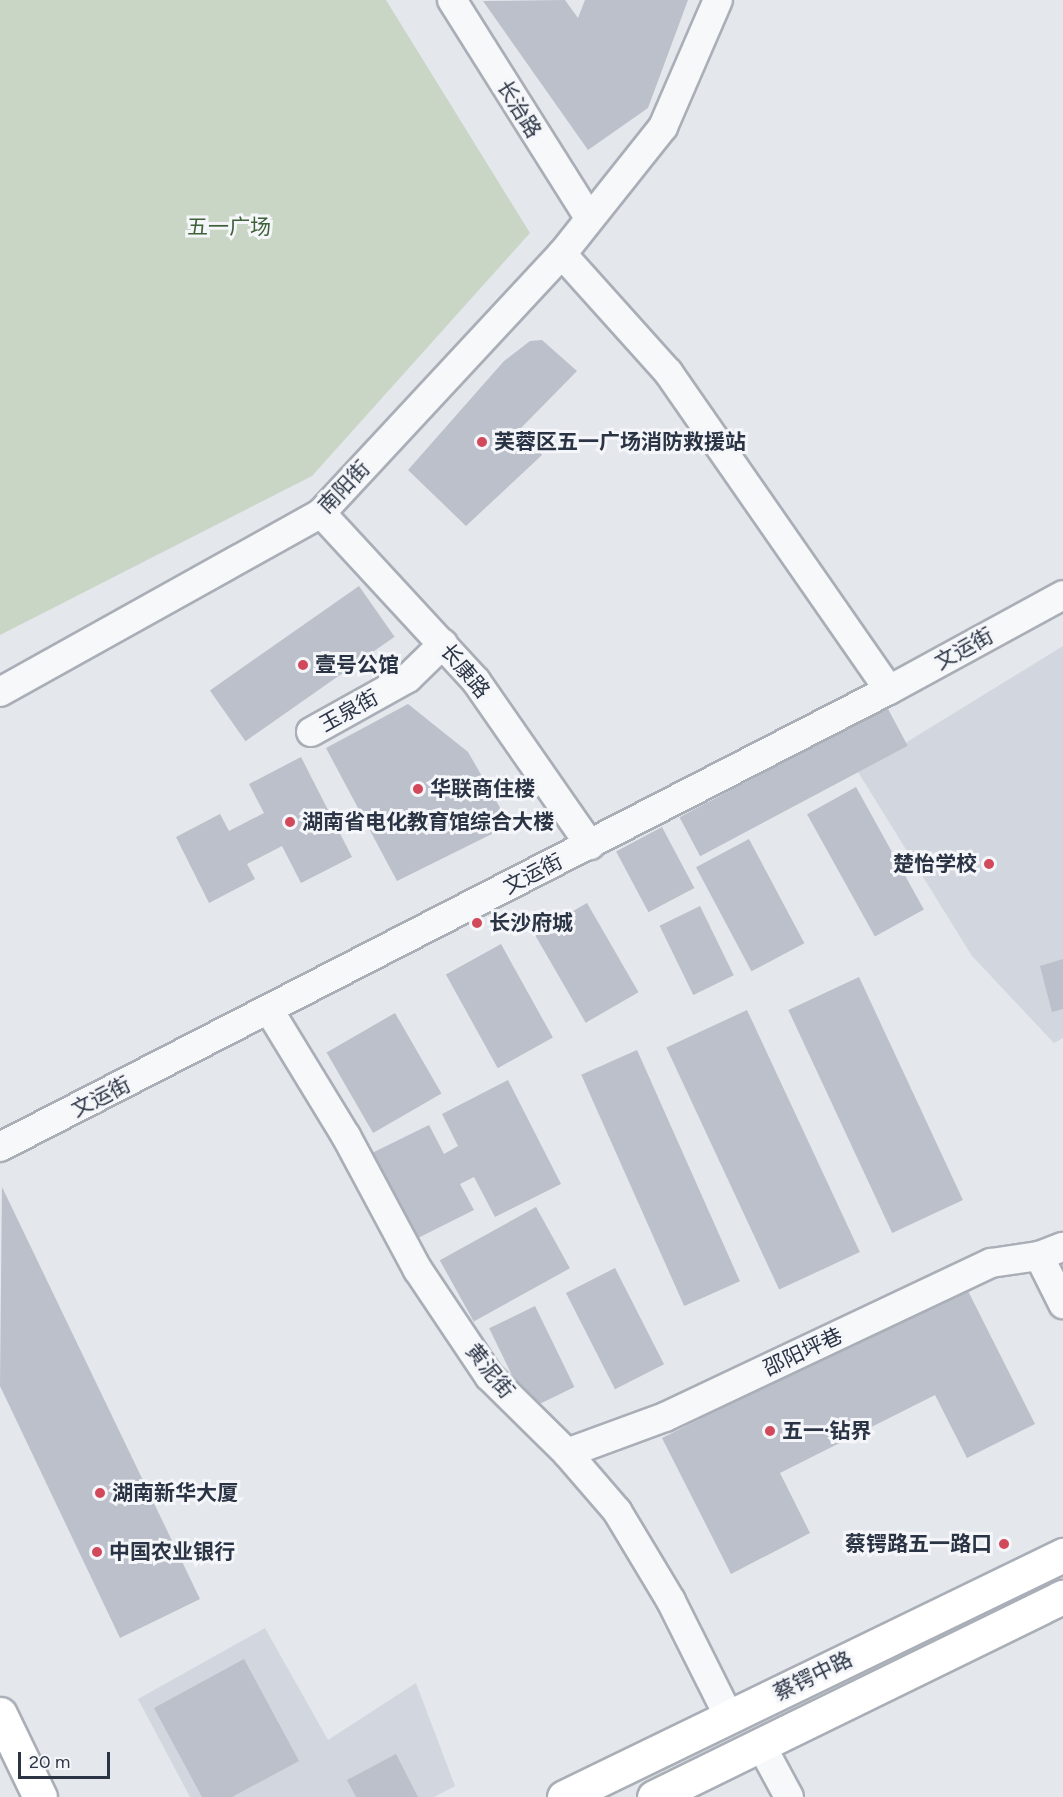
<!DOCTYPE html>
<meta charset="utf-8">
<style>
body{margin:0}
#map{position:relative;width:1063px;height:1797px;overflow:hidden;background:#e4e7ec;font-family:Figtree,"Noto Sans SC",sans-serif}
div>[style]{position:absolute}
.built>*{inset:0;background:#d2d6de}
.green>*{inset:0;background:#c9d6c5}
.building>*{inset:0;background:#bbc0ca;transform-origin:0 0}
.roads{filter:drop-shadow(2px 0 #a9aeb7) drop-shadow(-2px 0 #a9aeb7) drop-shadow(0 2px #a9aeb7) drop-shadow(0 -2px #a9aeb7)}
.minor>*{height:28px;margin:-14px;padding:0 14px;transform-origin:14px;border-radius:14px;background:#f7f8fa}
.major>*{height:33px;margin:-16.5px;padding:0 16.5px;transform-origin:16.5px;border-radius:16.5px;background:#fff}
.dots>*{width:16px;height:16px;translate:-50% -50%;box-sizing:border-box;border:3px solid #f4f6f9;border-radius:50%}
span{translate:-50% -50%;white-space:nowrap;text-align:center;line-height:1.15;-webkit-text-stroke:6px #f4f6f9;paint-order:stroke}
.street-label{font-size:21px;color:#2b3445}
.park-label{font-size:21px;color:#3f6138}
.poi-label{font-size:21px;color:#2b3445;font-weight:700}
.left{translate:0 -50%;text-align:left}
.right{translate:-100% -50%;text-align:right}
.scale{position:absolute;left:18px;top:1752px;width:92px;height:27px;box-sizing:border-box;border:3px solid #2b3445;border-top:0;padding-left:8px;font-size:18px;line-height:21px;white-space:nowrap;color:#2b3445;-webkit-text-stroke:4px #f4f6f9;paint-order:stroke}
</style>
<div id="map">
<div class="built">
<div style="clip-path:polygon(1063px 646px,1063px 1038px,1054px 1043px,972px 956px,858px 772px)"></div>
<div style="clip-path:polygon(265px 1628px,328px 1740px,416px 1683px,455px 1786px,434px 1797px,190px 1797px,138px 1699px)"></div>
</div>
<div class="green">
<div style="clip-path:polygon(0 0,386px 0,530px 233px,312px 476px,0 635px)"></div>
</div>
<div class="building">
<div style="clip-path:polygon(565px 0,578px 18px,585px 0,688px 0,648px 108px,588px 150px,483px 1px)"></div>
<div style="clip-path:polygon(542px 340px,577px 371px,520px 429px,542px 455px,466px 526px,408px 470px,504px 361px,530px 341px)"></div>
<div style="left:359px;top:586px;width:62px;height:182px;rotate:55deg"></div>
<div style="clip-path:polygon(408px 704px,468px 752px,510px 825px,397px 881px,326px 748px)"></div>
<div style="left:887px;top:707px;width:44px;height:235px;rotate:62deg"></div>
<div style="clip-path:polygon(301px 757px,352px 857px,301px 883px,282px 846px,247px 864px,255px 879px,209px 903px,176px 837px,220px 814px,229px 831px,264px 813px,249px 784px)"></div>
<div style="left:856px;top:787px;width:140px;height:56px;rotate:61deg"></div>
<div style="left:662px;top:827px;width:69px;height:52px;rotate:62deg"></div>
<div style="left:749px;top:839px;width:118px;height:60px;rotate:62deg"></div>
<div style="left:587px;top:903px;width:103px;height:61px;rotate:60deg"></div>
<div style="left:700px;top:906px;width:77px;height:45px;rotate:64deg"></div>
<div style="left:501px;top:944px;width:107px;height:63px;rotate:61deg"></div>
<div style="clip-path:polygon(1063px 959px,1063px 1009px,1052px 1012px,1040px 966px)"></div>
<div style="left:859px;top:977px;width:246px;height:78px;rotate:65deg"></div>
<div style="left:747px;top:1010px;width:267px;height:89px;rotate:65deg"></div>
<div style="left:395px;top:1013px;width:93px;height:79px;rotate:60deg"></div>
<div style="left:637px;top:1050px;width:253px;height:61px;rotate:66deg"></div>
<div style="clip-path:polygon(508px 1080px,561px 1184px,495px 1217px,474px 1177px,460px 1184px,474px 1210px,414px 1240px,370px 1154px,429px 1125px,444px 1154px,458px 1146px,442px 1114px)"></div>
<div style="clip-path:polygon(2px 1187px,200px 1599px,120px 1638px,0 1386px)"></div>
<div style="left:536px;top:1207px;width:70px;height:110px;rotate:61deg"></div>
<div style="left:615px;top:1268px;width:108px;height:55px;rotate:63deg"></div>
<div style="clip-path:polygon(965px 1285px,1035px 1424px,967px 1458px,935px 1395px,780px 1473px,810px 1533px,731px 1574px,662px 1438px)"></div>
<div style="left:535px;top:1306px;width:90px;height:51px;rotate:64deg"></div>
<div style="clip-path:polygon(244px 1659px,299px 1761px,232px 1797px,202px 1797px,154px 1708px)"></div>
<div style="clip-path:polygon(396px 1754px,418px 1797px,356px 1797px,347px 1780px)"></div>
</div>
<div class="roads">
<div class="minor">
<div style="left:452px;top:0;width:255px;rotate:57.8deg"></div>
<div style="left:562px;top:254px;width:159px;rotate:48.1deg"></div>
<div style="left:668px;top:372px;width:387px;rotate:55.2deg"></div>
<div style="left:321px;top:513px;width:229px;rotate:47.3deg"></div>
<div style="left:476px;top:681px;width:200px;rotate:55.2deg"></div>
<div style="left:0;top:692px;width:368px;rotate:-29.1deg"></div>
<div style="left:321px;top:513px;width:354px;rotate:-47.1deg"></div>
<div style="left:562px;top:254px;width:162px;rotate:-51.5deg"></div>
<div style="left:663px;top:127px;width:138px;rotate:-66.6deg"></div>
<div style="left:311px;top:732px;width:111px;rotate:-29.1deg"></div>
<div style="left:408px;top:678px;width:49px;rotate:-44.2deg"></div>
<div style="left:269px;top:1010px;width:148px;rotate:58.6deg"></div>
<div style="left:346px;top:1136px;width:152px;rotate:61.8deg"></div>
<div style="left:418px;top:1270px;width:128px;rotate:56.2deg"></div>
<div style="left:489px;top:1376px;width:110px;rotate:44.6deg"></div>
<div style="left:567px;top:1453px;width:77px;rotate:49.2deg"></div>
<div style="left:617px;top:1511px;width:105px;rotate:59deg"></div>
<div style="left:671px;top:1601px;width:130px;rotate:63.4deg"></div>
<div style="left:0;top:1147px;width:1000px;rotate:-27.21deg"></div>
<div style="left:889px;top:690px;width:198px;rotate:-28.6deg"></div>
<div style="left:1039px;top:1256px;width:54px;rotate:63.4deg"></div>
<div style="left:567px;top:1453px;width:104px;rotate:-20.2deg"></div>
<div style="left:665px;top:1417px;width:361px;rotate:-25.3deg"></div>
<div style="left:991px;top:1263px;width:49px;rotate:-8.3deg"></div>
<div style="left:1039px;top:1256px;width:26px;rotate:-21deg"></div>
<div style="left:761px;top:1745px;width:59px;rotate:61.7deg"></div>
</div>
<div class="major">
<div style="left:0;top:1714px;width:92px;rotate:64.3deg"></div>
<div style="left:564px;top:1797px;width:555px;rotate:-25.87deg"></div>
<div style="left:654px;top:1797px;width:455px;rotate:-26.1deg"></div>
</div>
</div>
<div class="dots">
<div style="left:482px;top:442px;background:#d1495b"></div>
<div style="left:303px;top:665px;background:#d1495b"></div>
<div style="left:418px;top:789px;background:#d1495b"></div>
<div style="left:290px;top:822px;background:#d1495b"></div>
<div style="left:989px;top:864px;background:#d1495b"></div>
<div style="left:477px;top:923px;background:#d1495b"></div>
<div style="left:770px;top:1431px;background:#d1495b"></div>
<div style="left:100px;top:1493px;background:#d1495b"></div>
<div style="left:1004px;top:1544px;background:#d1495b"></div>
<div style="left:97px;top:1552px;background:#d1495b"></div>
</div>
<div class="street-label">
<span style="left:519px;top:109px;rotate:58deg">长治路</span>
<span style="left:344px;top:487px;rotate:-46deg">南阳街</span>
<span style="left:964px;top:649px;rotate:-29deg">文运街</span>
<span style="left:465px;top:671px;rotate:50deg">长康路</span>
<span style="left:349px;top:711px;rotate:-29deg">玉泉街</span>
<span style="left:533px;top:874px;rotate:-27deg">文运街</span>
<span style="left:101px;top:1097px;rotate:-27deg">文运街</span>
<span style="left:803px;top:1352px;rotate:-25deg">邵阳坪巷</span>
<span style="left:490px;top:1371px;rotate:51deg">黄泥街</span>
<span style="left:813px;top:1676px;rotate:-26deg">蔡锷中路</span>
</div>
<div class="park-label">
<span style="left:229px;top:227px">五一广场</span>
</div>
<div class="poi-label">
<span class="left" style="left:494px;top:442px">芙蓉区五一广场消防救援站</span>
<span class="left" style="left:315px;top:665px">壹号公馆</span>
<span class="left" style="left:430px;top:789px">华联商住楼</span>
<span class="left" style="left:302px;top:822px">湖南省电化教育馆综合大楼</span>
<span class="right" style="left:977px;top:864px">楚怡学校</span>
<span class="left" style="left:489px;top:923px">长沙府城</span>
<span class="left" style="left:782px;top:1431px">五一·钻界</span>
<span class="left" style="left:112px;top:1493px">湖南新华大厦</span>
<span class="right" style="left:992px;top:1544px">蔡锷路五一路口</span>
<span class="left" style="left:109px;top:1552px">中国农业银行</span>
</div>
<div class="scale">20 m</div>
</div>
